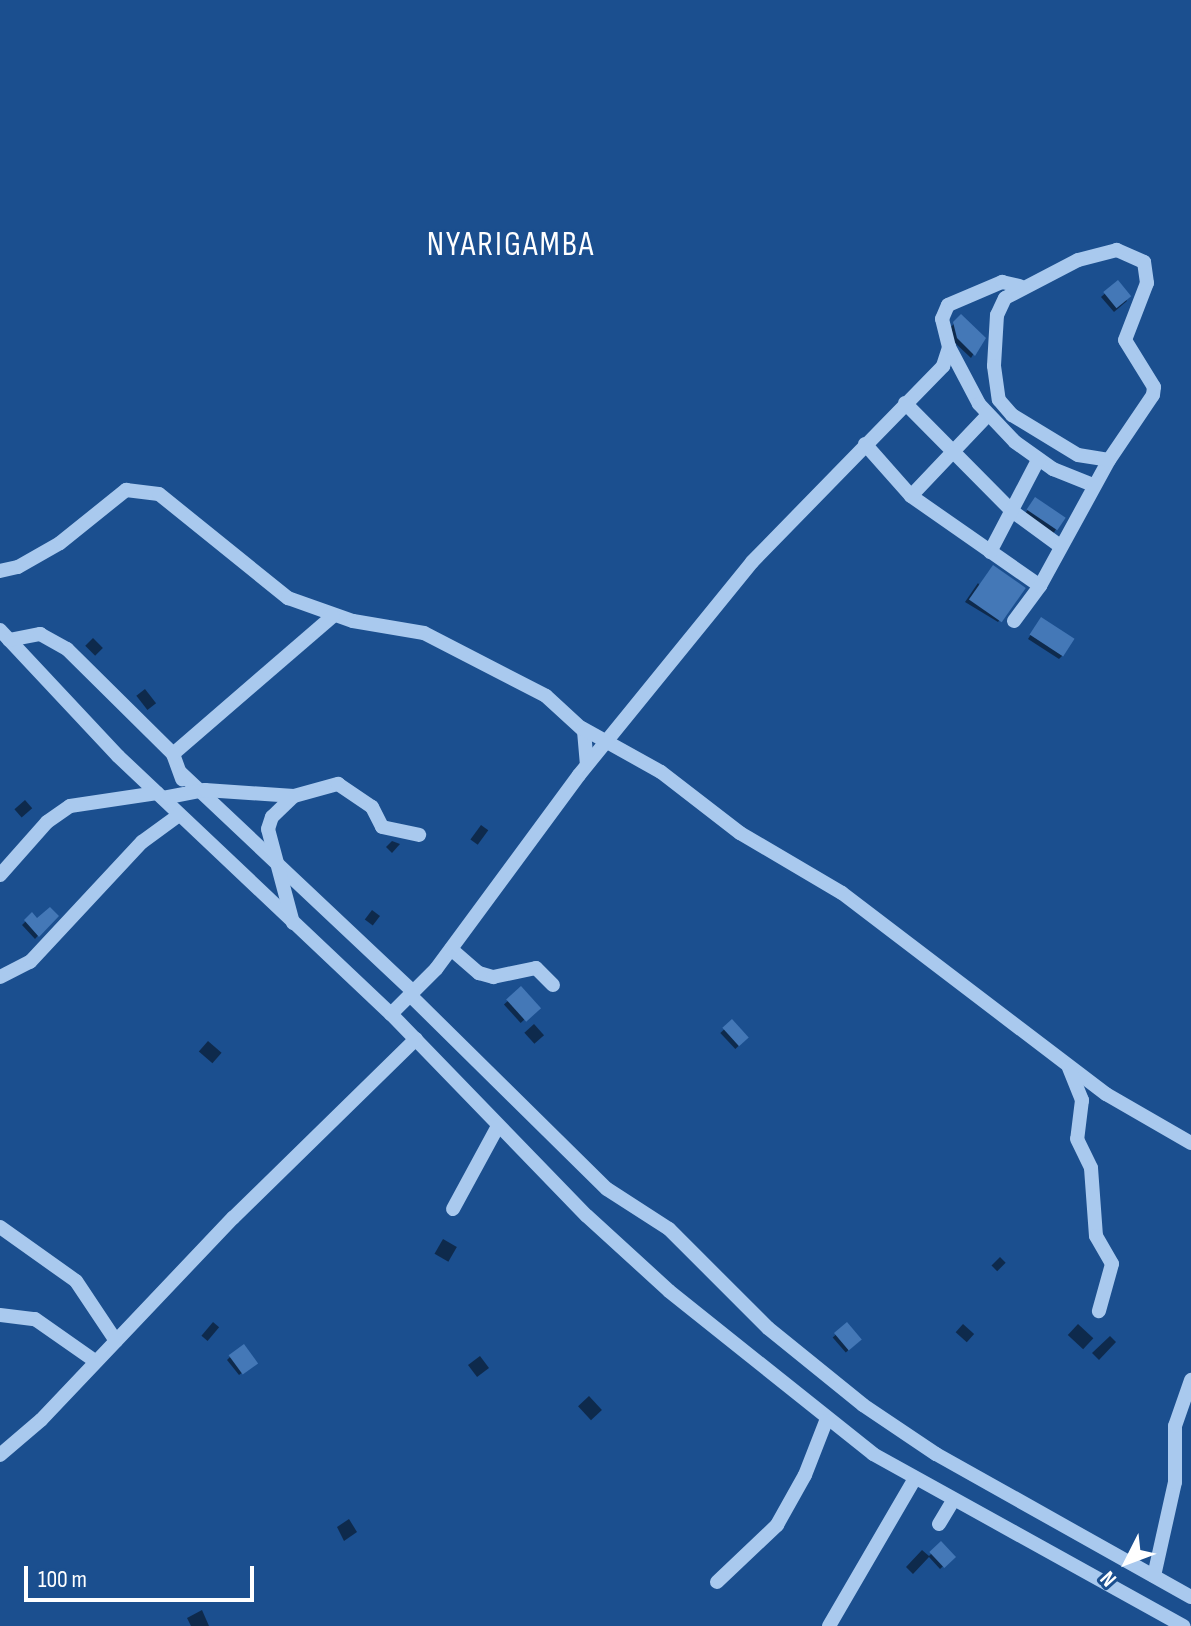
<!DOCTYPE html>
<style>
body{margin:0}
#map{position:relative;width:1191px;height:1626px;overflow:hidden;background:#1b4f8f;font-family:"Sofia Sans Condensed",sans-serif}
div>[style]{position:absolute}
.shadow>*{inset:0;background:#0007;transform-origin:0 0}
.building>*{inset:0;background:#4478b7;transform-origin:0 0}
.minor>*{height:14px;margin:-7px;padding:0 7px;transform-origin:7px;border-radius:7px;background:#a9c9ee}
span{translate:-50% -50%;white-space:nowrap;text-align:center;line-height:1.15;-webkit-text-stroke:6px #1b4f8f;paint-order:stroke}
.quarter-label{font-size:34px;color:#fff;letter-spacing:2px}
.north{position:absolute;left:1087px;top:1522px;width:80px;height:80px;-webkit-text-stroke:6px #1b4f8f;paint-order:stroke;rotate:228deg;font-size:22px;font-weight:700;line-height:32px;text-align:center;color:#fff}
.north::after{content:'';display:block;margin:auto;width:28px;height:36px;background:#fff;clip-path:polygon(50% 0,100% 100%,50% 72%,0 100%)}
.scale{position:absolute;left:24px;top:1566px;width:230px;height:36px;box-sizing:border-box;border:4px solid #fff;border-top:0;padding-left:10px;font-size:24px;line-height:28px;white-space:nowrap;color:#fff;-webkit-text-stroke:6px #1b4f8f;paint-order:stroke}
</style>
<div id="map">
<div class="shadow">
<div style="clip-path:polygon(1117px 283px,1127px 301px,1114px 312px,1101px 297px)"></div>
<div style="clip-path:polygon(961px 316px,983px 338px,971px 358px,954px 342px,951px 327px)"></div>
<div style="clip-path:polygon(1032px 503px,1063px 518px,1053px 534px,1025px 514px)"></div>
<div style="clip-path:polygon(978px 583px,1001px 618px,998px 622px,965px 602px)"></div>
<div style="clip-path:polygon(1038px 623px,1063px 655px,1059px 659px,1028px 639px)"></div>
<div style="left:93px;top:638px;width:14px;height:11px;rotate:45deg"></div>
<div style="left:145px;top:689px;width:18px;height:11px;rotate:52deg"></div>
<div style="left:25px;top:800px;width:11px;height:14px;rotate:49deg"></div>
<div style="left:481px;top:825px;width:9px;height:18px;rotate:36deg"></div>
<div style="clip-path:polygon(390px 843px,392px 841px,400px 844px,392px 853px,386px 847px)"></div>
<div style="left:372px;top:910px;width:10px;height:12px;rotate:37deg"></div>
<div style="clip-path:polygon(32px 915px,37px 921px,56px 916px,35px 939px,22px 925px)"></div>
<div style="left:521px;top:989px;width:25px;height:23px;rotate:48deg"></div>
<div style="left:732px;top:1022px;width:22px;height:16px;rotate:47deg"></div>
<div style="left:534px;top:1024px;width:15px;height:13px;rotate:48deg"></div>
<div style="left:208px;top:1041px;width:18px;height:14px;rotate:41deg"></div>
<div style="left:443px;top:1239px;width:16px;height:17px;rotate:30deg"></div>
<div style="left:1000px;top:1257px;width:8px;height:12px;rotate:45deg"></div>
<div style="left:213px;top:1322px;width:8px;height:18px;rotate:40deg"></div>
<div style="left:963px;top:1324px;width:15px;height:11px;rotate:42deg"></div>
<div style="left:1078px;top:1324px;width:21px;height:15px;rotate:43deg"></div>
<div style="left:847px;top:1325px;width:20px;height:19px;rotate:49deg"></div>
<div style="clip-path:polygon(1110px 1336px,1116px 1342px,1099px 1360px,1092px 1353px)"></div>
<div style="left:480px;top:1356px;width:15px;height:15px;rotate:53deg"></div>
<div style="clip-path:polygon(230px 1357px,252px 1366px,239px 1375px,227px 1360px)"></div>
<div style="left:589px;top:1396px;width:19px;height:15px;rotate:47deg"></div>
<div style="clip-path:polygon(349px 1519px,357px 1532px,344px 1541px,337px 1527px)"></div>
<div style="clip-path:polygon(941px 1544px,953px 1557px,940px 1569px,929px 1557px,913px 1574px,906px 1567px,922px 1550px,929px 1556px)"></div>
<div style="clip-path:polygon(202px 1610px,209px 1626px,191px 1626px,187px 1618px)"></div>
</div>
<div class="building">
<div style="left:1118px;top:280px;width:21px;height:19px;rotate:51deg"></div>
<div style="clip-path:polygon(961px 314px,986px 338px,975px 356px,957px 338px,953px 322px)"></div>
<div style="left:1035px;top:497px;width:37px;height:15px;rotate:34deg"></div>
<div style="left:993px;top:565px;width:40px;height:42px;rotate:35deg"></div>
<div style="left:1041px;top:617px;width:40px;height:21px;rotate:33deg"></div>
<div style="clip-path:polygon(50px 907px,59px 916px,39px 937px,24px 920px,32px 912px,37px 918px)"></div>
<div style="left:521px;top:986px;width:30px;height:20px;rotate:48deg"></div>
<div style="left:732px;top:1019px;width:25px;height:13px;rotate:48deg"></div>
<div style="left:847px;top:1322px;width:23px;height:17px;rotate:50deg"></div>
<div style="left:244px;top:1344px;width:24px;height:19px;rotate:54deg"></div>
<div style="left:941px;top:1541px;width:22px;height:16px;rotate:47deg"></div>
</div>
<div class="minor">
<div style="left:949px;top:347px;width:64px;rotate:62.2deg"></div>
<div style="left:979px;top:404px;width:52px;rotate:46.5deg"></div>
<div style="left:1015px;top:442px;width:47px;rotate:35.4deg"></div>
<div style="left:1053px;top:469px;width:43px;rotate:21.8deg"></div>
<div style="left:905px;top:403px;width:152px;rotate:45.3deg"></div>
<div style="left:1012px;top:511px;width:59px;rotate:36.1deg"></div>
<div style="left:865px;top:444px;width:69px;rotate:48.5deg"></div>
<div style="left:911px;top:496px;width:157px;rotate:34.9deg"></div>
<div style="left:911px;top:496px;width:112px;rotate:-46.5deg"></div>
<div style="left:990px;top:552px;width:104px;rotate:-62.4deg"></div>
<div style="left:0;top:571px;width:18px;rotate:-13deg"></div>
<div style="left:18px;top:567px;width:48px;rotate:-29.7deg"></div>
<div style="left:60px;top:543px;width:85px;rotate:-38.8deg"></div>
<div style="left:126px;top:490px;width:33px;rotate:7deg"></div>
<div style="left:159px;top:494px;width:166px;rotate:38.9deg"></div>
<div style="left:288px;top:598px;width:69px;rotate:19.5deg"></div>
<div style="left:353px;top:621px;width:72px;rotate:9.6deg"></div>
<div style="left:424px;top:633px;width:137px;rotate:27.3deg"></div>
<div style="left:546px;top:696px;width:52px;rotate:42.6deg"></div>
<div style="left:584px;top:731px;width:33px;rotate:85deg"></div>
<div style="left:1014px;top:621px;width:44px;rotate:-53.4deg"></div>
<div style="left:1040px;top:586px;width:144px;rotate:-61.3deg"></div>
<div style="left:1109px;top:460px;width:78px;rotate:-55.9deg"></div>
<div style="left:1153px;top:395px;width:8px;rotate:-83deg"></div>
<div style="left:1154px;top:387px;width:55px;rotate:-121.7deg"></div>
<div style="left:1125px;top:340px;width:61px;rotate:-68.9deg"></div>
<div style="left:1147px;top:283px;width:21px;rotate:-98deg"></div>
<div style="left:1144px;top:262px;width:30px;rotate:-156deg"></div>
<div style="left:1117px;top:250px;width:40px;rotate:165.6deg"></div>
<div style="left:1078px;top:260px;width:82px;rotate:152.5deg"></div>
<div style="left:1005px;top:298px;width:19px;rotate:115deg"></div>
<div style="left:997px;top:315px;width:51px;rotate:93.4deg"></div>
<div style="left:994px;top:366px;width:34px;rotate:82deg"></div>
<div style="left:999px;top:400px;width:20px;rotate:49deg"></div>
<div style="left:1012px;top:415px;width:77px;rotate:31.2deg"></div>
<div style="left:1078px;top:455px;width:31px;rotate:9deg"></div>
<div style="left:0;top:630px;width:173px;rotate:46.9deg"></div>
<div style="left:118px;top:756px;width:376px;rotate:43.4deg"></div>
<div style="left:391px;top:1014px;width:281px;rotate:45.9deg"></div>
<div style="left:587px;top:1216px;width:111px;rotate:42.4deg"></div>
<div style="left:669px;top:1291px;width:261px;rotate:38.6deg"></div>
<div style="left:873px;top:1454px;width:355px;rotate:29deg"></div>
<div style="left:9px;top:640px;width:32px;rotate:-11deg"></div>
<div style="left:40px;top:634px;width:31px;rotate:29deg"></div>
<div style="left:67px;top:649px;width:149px;rotate:44.7deg"></div>
<div style="left:173px;top:754px;width:27px;rotate:70deg"></div>
<div style="left:582px;top:728px;width:90px;rotate:29.1deg"></div>
<div style="left:661px;top:772px;width:100px;rotate:37.7deg"></div>
<div style="left:740px;top:833px;width:118px;rotate:30.5deg"></div>
<div style="left:842px;top:893px;width:332px;rotate:37.3deg"></div>
<div style="left:1106px;top:1094px;width:98px;rotate:30deg"></div>
<div style="left:173px;top:754px;width:211px;rotate:-40.8deg"></div>
<div style="left:181px;top:773px;width:319px;rotate:43.3deg"></div>
<div style="left:163px;top:798px;width:43px;rotate:-10.8deg"></div>
<div style="left:205px;top:790px;width:89px;rotate:3.9deg"></div>
<div style="left:294px;top:796px;width:46px;rotate:-15.3deg"></div>
<div style="left:338px;top:784px;width:41px;rotate:34.1deg"></div>
<div style="left:372px;top:807px;width:22px;rotate:63deg"></div>
<div style="left:382px;top:827px;width:38px;rotate:12deg"></div>
<div style="left:0;top:875px;width:71px;rotate:-48.4deg"></div>
<div style="left:47px;top:822px;width:28px;rotate:-35deg"></div>
<div style="left:70px;top:806px;width:88px;rotate:-8.5deg"></div>
<div style="left:293px;top:923px;width:97px;rotate:-104.9deg"></div>
<div style="left:268px;top:829px;width:13px;rotate:-72deg"></div>
<div style="left:272px;top:817px;width:30px;rotate:-44deg"></div>
<div style="left:451px;top:949px;width:37px;rotate:41deg"></div>
<div style="left:479px;top:973px;width:15px;rotate:16deg"></div>
<div style="left:493px;top:977px;width:44px;rotate:-11.8deg"></div>
<div style="left:536px;top:968px;width:24px;rotate:45deg"></div>
<div style="left:0;top:977px;width:34px;rotate:-27deg"></div>
<div style="left:30px;top:962px;width:164px;rotate:-47deg"></div>
<div style="left:142px;top:842px;width:46px;rotate:-36.1deg"></div>
<div style="left:410px;top:995px;width:276px;rotate:44.6deg"></div>
<div style="left:607px;top:1189px;width:74px;rotate:32.8deg"></div>
<div style="left:669px;top:1229px;width:140px;rotate:45deg"></div>
<div style="left:768px;top:1328px;width:122px;rotate:39deg"></div>
<div style="left:863px;top:1405px;width:88px;rotate:33.9deg"></div>
<div style="left:936px;top:1454px;width:292px;rotate:29.3deg"></div>
<div style="left:391px;top:1014px;width:64px;rotate:-45deg"></div>
<div style="left:436px;top:969px;width:241px;rotate:-53.6deg"></div>
<div style="left:579px;top:775px;width:274px;rotate:-50.9deg"></div>
<div style="left:752px;top:562px;width:274px;rotate:-45.7deg"></div>
<div style="left:943px;top:366px;width:20px;rotate:-72deg"></div>
<div style="left:949px;top:347px;width:29px;rotate:-104deg"></div>
<div style="left:942px;top:319px;width:15px;rotate:-67deg"></div>
<div style="left:948px;top:305px;width:59px;rotate:-23.1deg"></div>
<div style="left:1002px;top:282px;width:18px;rotate:13deg"></div>
<div style="left:1069px;top:1068px;width:35px;rotate:68deg"></div>
<div style="left:1082px;top:1100px;width:39px;rotate:97deg"></div>
<div style="left:1077px;top:1139px;width:32px;rotate:64deg"></div>
<div style="left:1091px;top:1168px;width:68px;rotate:85.8deg"></div>
<div style="left:1096px;top:1236px;width:32px;rotate:60deg"></div>
<div style="left:1112px;top:1264px;width:49px;rotate:105.5deg"></div>
<div style="left:453px;top:1209px;width:94px;rotate:-61.5deg"></div>
<div style="left:0;top:1227px;width:93px;rotate:35.4deg"></div>
<div style="left:76px;top:1281px;width:72px;rotate:56.3deg"></div>
<div style="left:0;top:1315px;width:35px;rotate:7deg"></div>
<div style="left:35px;top:1319px;width:73px;rotate:35deg"></div>
<div style="left:0;top:1455px;width:54px;rotate:-40.5deg"></div>
<div style="left:41px;top:1420px;width:279px;rotate:-46.5deg"></div>
<div style="left:233px;top:1218px;width:256px;rotate:-44.4deg"></div>
<div style="left:939px;top:1524px;width:27px;rotate:-59deg"></div>
<div style="left:1154px;top:1576px;width:96px;rotate:-77.4deg"></div>
<div style="left:1175px;top:1482px;width:56px;rotate:-90deg"></div>
<div style="left:1175px;top:1426px;width:49px;rotate:-70.8deg"></div>
<div style="left:717px;top:1582px;width:83px;rotate:-43.5deg"></div>
<div style="left:777px;top:1525px;width:57px;rotate:-60.8deg"></div>
<div style="left:805px;top:1475px;width:58px;rotate:-68.7deg"></div>
<div style="left:829px;top:1626px;width:169px;rotate:-59.8deg"></div>
</div>
<div class="quarter-label">
<span style="left:511px;top:245px">NYARIGAMBA</span>
</div>
<div class="north">N</div>
<div class="scale">100 m</div>
</div>
